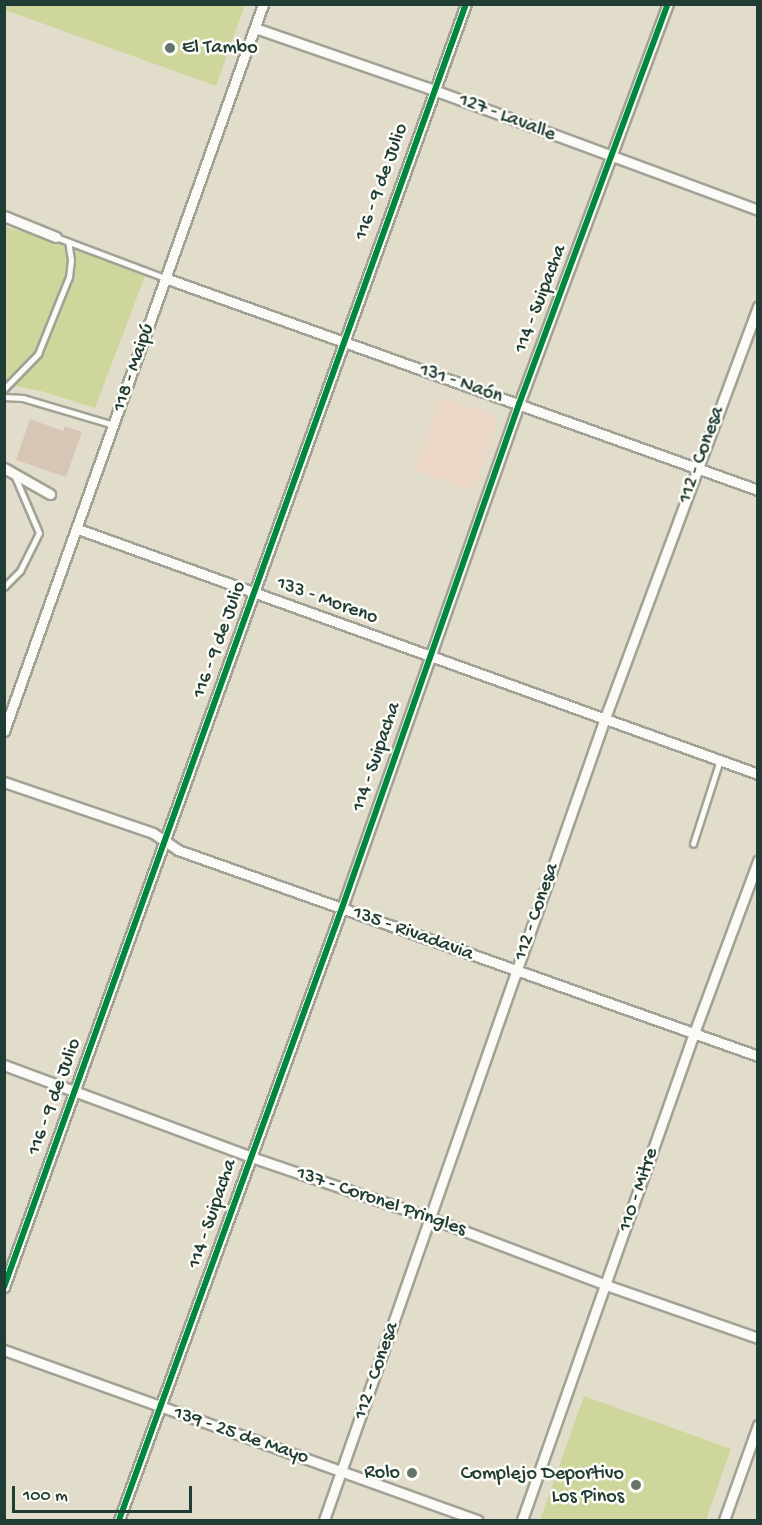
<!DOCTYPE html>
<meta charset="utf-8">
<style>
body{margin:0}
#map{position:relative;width:762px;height:1525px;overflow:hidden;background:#e2ddcb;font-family:"Gochi Hand",sans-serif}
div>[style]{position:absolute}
.built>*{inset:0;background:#ecd7c6}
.green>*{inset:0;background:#cfd69b}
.building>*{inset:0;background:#d7c6b6;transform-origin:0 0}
.roads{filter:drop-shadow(2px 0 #a1a296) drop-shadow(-2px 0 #a1a296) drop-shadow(0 2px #a1a296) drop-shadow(0 -2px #a1a296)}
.lane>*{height:4.5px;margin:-2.25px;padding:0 2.25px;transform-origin:2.25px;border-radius:2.25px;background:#fbfaf7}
.street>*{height:9px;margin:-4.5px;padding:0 4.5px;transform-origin:4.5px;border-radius:4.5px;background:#fbfaf7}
.cycleway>*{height:6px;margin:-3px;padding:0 3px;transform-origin:3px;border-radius:3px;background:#00873e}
.dots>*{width:16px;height:16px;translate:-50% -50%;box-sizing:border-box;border:3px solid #fdfcf7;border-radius:50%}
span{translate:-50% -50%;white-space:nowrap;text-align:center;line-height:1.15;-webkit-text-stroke:5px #fdfcf7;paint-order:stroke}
.poi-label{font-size:20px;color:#1f3d34}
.left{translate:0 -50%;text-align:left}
.right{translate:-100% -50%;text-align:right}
.street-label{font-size:20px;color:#1f3d34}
.frame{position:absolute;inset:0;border:6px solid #1f3d34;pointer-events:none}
.scale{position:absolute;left:12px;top:1486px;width:180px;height:27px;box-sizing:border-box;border:3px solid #1f3d34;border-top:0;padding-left:8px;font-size:18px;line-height:21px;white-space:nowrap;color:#1f3d34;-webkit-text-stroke:4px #fdfcf7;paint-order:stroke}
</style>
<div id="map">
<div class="built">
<div style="clip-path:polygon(441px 397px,494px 416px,497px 424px,473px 491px,415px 470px)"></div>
</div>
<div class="green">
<div style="clip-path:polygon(5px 4px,245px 4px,245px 5px,216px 86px,5px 10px)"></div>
<div style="clip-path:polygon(4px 226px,72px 248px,145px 276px,95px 408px,41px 391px,5px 384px)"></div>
<div style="clip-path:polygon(584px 1396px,731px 1449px,706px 1520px,540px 1520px)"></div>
</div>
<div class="building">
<div style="clip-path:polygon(30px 419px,63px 431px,65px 426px,82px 432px,66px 477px,16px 460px)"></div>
<div style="left:410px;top:1464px;width:12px;height:14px;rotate:24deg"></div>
</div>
<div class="roads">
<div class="lane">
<div style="left:56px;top:237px;width:116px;rotate:20.6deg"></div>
<div style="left:4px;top:389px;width:49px;rotate:-45.8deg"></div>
<div style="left:38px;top:354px;width:83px;rotate:-68.1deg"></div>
<div style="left:69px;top:277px;width:17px;rotate:-83deg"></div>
<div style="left:71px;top:260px;width:18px;rotate:-99deg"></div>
<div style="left:4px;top:397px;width:19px;rotate:3deg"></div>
<div style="left:23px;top:398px;width:95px;rotate:16.5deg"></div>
<div style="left:4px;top:587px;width:23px;rotate:-45deg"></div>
<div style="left:20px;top:571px;width:42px;rotate:-63.4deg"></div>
<div style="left:39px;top:533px;width:63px;rotate:-113.3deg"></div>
<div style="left:693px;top:844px;width:88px;rotate:-72.2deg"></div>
</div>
<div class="street">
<div style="left:255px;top:28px;width:189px;rotate:19.1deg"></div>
<div style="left:434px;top:90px;width:346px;rotate:20.3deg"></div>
<div style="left:4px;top:216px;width:56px;rotate:22deg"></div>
<div style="left:165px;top:278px;width:630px;rotate:19.67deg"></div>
<div style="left:4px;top:468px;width:53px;rotate:29.5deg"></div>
<div style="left:78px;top:529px;width:723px;rotate:19.81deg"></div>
<div style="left:4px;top:731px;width:772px;rotate:-70.39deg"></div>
<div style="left:4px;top:782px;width:157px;rotate:18.9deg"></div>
<div style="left:153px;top:833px;width:30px;rotate:34deg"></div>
<div style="left:178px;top:850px;width:615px;rotate:19.55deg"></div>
<div style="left:4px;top:1065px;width:264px;rotate:20.4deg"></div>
<div style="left:251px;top:1157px;width:189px;rotate:18.8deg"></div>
<div style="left:430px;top:1218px;width:188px;rotate:20.8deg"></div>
<div style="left:606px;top:1285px;width:161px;rotate:19.2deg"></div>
<div style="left:4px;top:1287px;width:1364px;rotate:-70.2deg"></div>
<div style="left:4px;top:1350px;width:503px;rotate:19.77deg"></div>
<div style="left:119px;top:1520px;width:651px;rotate:-69.98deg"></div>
<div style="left:342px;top:908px;width:534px;rotate:-70.65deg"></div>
<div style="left:519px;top:404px;width:427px;rotate:-69.6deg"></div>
<div style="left:324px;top:1520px;width:850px;rotate:-70.69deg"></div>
<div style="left:605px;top:718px;width:439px;rotate:-69.6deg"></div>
<div style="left:522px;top:1520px;width:516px;rotate:-70.55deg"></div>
<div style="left:694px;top:1033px;width:184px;rotate:-69.6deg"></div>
<div style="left:724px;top:1520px;width:101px;rotate:-70.3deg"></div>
</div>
</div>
<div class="cycleway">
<div style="left:4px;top:1287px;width:1364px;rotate:-70.2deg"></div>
<div style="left:119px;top:1520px;width:651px;rotate:-69.98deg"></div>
<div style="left:342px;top:908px;width:534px;rotate:-70.65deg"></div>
<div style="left:519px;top:404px;width:427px;rotate:-69.6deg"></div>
</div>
<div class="dots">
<div style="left:170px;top:48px;background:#637569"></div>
<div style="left:412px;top:1473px;background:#637569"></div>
<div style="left:636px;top:1485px;background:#637569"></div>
</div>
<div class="poi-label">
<span class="left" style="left:182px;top:48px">El Tambo</span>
<span class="right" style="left:400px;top:1473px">Rolo</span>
<span class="right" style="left:624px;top:1486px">Complejo Deportivo<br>Los Pinos</span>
</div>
<div class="street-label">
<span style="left:507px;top:118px;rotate:21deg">127 - Lavalle</span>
<span style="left:382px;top:182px;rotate:-70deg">116 - 9 de Julio</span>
<span style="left:541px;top:299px;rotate:-69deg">114 - Suipacha</span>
<span style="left:134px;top:368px;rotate:-71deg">118 - Maipú</span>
<span style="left:461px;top:384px;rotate:19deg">131 - Naón</span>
<span style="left:702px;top:455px;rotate:-70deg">112 - Conesa</span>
<span style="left:327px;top:601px;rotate:20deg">133 - Moreno</span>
<span style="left:220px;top:640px;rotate:-70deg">116 - 9 de Julio</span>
<span style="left:377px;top:757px;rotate:-71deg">114 - Suipacha</span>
<span style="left:537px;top:912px;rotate:-71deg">112 - Conesa</span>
<span style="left:413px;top:934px;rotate:20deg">135 - Rivadavia</span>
<span style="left:55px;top:1097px;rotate:-70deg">116 - 9 de Julio</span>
<span style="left:639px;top:1190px;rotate:-71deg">110 - Mitre</span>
<span style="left:381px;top:1202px;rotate:19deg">137 - Coronel Pringles</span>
<span style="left:213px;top:1214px;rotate:-71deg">114 - Suipacha</span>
<span style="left:377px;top:1371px;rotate:-71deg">112 - Conesa</span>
<span style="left:241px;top:1436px;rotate:19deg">139 - 25 de Mayo</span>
</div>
<div class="frame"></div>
<div class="scale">100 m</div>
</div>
